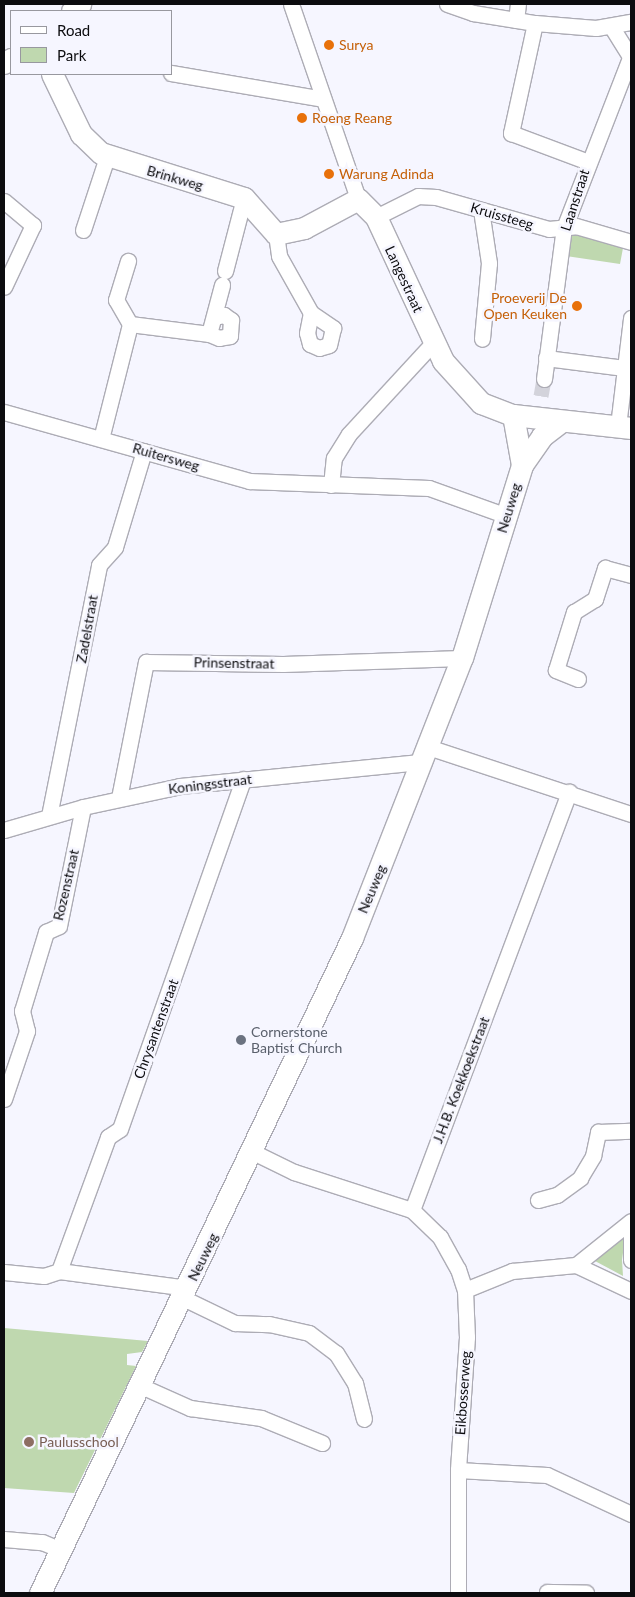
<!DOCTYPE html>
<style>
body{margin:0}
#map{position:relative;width:635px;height:1597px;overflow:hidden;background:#f6f6ff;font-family:Lato,sans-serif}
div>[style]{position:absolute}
.green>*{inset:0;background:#bfd8af}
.street-tunnel>*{height:15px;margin-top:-7.5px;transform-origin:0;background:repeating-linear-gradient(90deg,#d3d3db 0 15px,transparent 0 23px)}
.roads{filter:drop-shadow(1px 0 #adacb5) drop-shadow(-1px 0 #adacb5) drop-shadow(0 1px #adacb5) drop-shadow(0 -1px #adacb5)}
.street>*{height:15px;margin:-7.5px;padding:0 7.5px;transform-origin:7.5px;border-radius:7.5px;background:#fff}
.secondary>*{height:21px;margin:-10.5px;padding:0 10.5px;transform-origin:10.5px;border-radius:10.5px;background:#fff}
.dots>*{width:14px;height:14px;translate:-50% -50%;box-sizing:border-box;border:2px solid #f6f6ff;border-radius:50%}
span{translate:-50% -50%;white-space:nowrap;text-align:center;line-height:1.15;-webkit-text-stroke:5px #f6f6ff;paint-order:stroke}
.food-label{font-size:14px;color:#c56008}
.left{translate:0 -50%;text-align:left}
.right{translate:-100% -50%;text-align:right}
.street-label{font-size:14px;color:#0c0c0f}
.worship-label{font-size:14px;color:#5b616d}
.education-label{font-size:14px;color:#785e54}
.frame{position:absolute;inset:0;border:5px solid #0c0c0f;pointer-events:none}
.legend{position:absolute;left:10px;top:10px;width:162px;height:65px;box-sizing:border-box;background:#f6f6ff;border:1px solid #98989f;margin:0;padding:6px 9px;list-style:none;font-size:15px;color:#0c0c0f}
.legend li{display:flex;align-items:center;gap:10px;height:25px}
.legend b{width:25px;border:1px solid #98989f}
</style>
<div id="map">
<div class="green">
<div style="clip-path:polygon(575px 234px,623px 248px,620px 264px,566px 256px,568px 238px)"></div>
<div style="clip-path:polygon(626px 1231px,622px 1260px,623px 1276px,595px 1261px)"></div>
<div style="clip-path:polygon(4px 1328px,148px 1341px,142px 1352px,127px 1354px,127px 1365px,136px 1366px,74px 1493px,4px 1488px)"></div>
</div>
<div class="street-tunnel">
<div style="left:541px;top:396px;width:17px;rotate:-80deg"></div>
</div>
<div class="roads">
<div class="street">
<div style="left:291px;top:4px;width:206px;rotate:71deg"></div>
<div style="left:447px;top:4px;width:28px;rotate:19deg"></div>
<div style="left:473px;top:13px;width:63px;rotate:9.2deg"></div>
<div style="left:535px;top:23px;width:61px;rotate:4.7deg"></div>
<div style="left:596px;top:28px;width:36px;rotate:-10deg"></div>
<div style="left:516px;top:20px;width:16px;rotate:-83deg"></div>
<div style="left:535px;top:23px;width:113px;rotate:102.3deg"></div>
<div style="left:511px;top:133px;width:82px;rotate:20.6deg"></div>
<div style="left:611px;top:26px;width:38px;rotate:58deg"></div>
<div style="left:171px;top:73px;width:154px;rotate:9.7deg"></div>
<div style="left:4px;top:201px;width:38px;rotate:40deg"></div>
<div style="left:33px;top:225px;width:68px;rotate:115.1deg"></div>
<div style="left:481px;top:210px;width:54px;rotate:81.4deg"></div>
<div style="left:489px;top:263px;width:76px;rotate:95.3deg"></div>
<div style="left:376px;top:217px;width:47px;rotate:-26.6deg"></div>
<div style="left:418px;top:196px;width:18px;rotate:3deg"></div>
<div style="left:436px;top:197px;width:117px;rotate:15.8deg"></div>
<div style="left:549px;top:229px;width:27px;rotate:-6deg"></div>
<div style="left:576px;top:226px;width:57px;rotate:16.2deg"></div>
<div style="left:83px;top:230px;width:77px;rotate:-71.8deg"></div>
<div style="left:276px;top:234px;width:22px;rotate:82deg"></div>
<div style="left:279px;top:256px;width:65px;rotate:60.7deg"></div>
<div style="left:311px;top:313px;width:27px;rotate:34deg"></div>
<div style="left:333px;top:328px;width:17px;rotate:103deg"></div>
<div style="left:329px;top:345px;width:10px;rotate:163deg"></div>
<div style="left:319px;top:348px;width:10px;rotate:-156deg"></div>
<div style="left:310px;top:344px;width:11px;rotate:-105deg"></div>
<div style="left:307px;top:333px;width:20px;rotate:-79deg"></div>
<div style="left:225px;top:271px;width:75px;rotate:-75.4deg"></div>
<div style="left:215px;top:317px;width:9px;rotate:-13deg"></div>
<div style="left:224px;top:315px;width:9px;rotate:36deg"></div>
<div style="left:231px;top:320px;width:16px;rotate:94deg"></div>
<div style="left:230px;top:336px;width:11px;rotate:170deg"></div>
<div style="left:219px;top:338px;width:11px;rotate:-158deg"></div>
<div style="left:209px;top:334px;width:51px;rotate:-75.1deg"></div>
<div style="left:130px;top:324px;width:80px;rotate:7.2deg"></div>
<div style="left:546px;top:358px;width:79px;rotate:7.3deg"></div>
<div style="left:544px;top:379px;width:152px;rotate:-82.5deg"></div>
<div style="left:564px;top:228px;width:182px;rotate:-68.8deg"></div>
<div style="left:4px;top:412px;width:255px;rotate:15.7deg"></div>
<div style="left:249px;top:481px;width:180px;rotate:2.2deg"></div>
<div style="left:429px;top:488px;width:83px;rotate:19.7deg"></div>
<div style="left:618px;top:426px;width:109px;rotate:-83.1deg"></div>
<div style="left:101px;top:439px;width:119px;rotate:-75.8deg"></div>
<div style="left:130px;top:324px;width:28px;rotate:-120deg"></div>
<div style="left:116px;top:300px;width:41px;rotate:-72.9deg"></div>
<div style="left:331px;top:485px;width:27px;rotate:-84deg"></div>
<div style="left:334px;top:458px;width:28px;rotate:-58deg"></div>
<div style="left:349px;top:434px;width:125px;rotate:-47.3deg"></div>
<div style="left:578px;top:679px;width:24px;rotate:-158deg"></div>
<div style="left:556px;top:670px;width:61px;rotate:-72.8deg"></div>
<div style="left:574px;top:612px;width:25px;rotate:-32deg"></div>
<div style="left:595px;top:599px;width:33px;rotate:-72deg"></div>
<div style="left:605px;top:568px;width:27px;rotate:15deg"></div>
<div style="left:425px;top:746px;width:217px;rotate:18.3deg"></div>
<div style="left:119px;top:798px;width:139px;rotate:-78.8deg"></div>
<div style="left:146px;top:662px;width:137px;rotate:0.8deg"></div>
<div style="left:283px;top:664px;width:179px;rotate:-1.9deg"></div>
<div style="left:49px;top:816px;width:256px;rotate:-78.7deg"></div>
<div style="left:99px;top:565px;width:24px;rotate:-48deg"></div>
<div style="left:115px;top:547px;width:100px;rotate:-73.2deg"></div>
<div style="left:4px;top:830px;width:82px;rotate:-16.2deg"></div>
<div style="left:83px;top:807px;width:99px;rotate:-12.2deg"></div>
<div style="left:180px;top:786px;width:241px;rotate:-5.7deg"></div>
<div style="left:4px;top:1099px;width:72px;rotate:-71.3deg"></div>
<div style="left:27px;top:1031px;width:21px;rotate:-104deg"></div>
<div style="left:22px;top:1011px;width:83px;rotate:-73.1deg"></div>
<div style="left:46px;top:932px;width:14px;rotate:-25deg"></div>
<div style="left:59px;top:926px;width:121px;rotate:-78.6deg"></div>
<div style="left:253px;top:1152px;width:46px;rotate:26deg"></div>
<div style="left:294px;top:1172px;width:124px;rotate:17.9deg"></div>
<div style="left:412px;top:1210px;width:39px;rotate:44deg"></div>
<div style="left:440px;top:1237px;width:37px;rotate:61deg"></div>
<div style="left:458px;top:1269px;width:22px;rotate:72deg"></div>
<div style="left:465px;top:1290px;width:47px;rotate:87.6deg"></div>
<div style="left:467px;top:1337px;width:133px;rotate:93.9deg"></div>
<div style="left:458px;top:1470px;width:123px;rotate:90deg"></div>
<div style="left:538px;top:1200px;width:20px;rotate:-15deg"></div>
<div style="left:557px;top:1195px;width:29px;rotate:-36deg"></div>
<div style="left:580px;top:1178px;width:26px;rotate:-59deg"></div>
<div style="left:593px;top:1156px;width:25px;rotate:-78deg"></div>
<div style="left:598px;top:1132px;width:33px;rotate:-2deg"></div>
<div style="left:412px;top:1210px;width:447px;rotate:-69.4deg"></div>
<div style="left:631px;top:1229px;width:31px;rotate:90deg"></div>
<div style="left:576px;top:1265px;width:70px;rotate:-38.7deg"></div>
<div style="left:59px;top:1271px;width:143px;rotate:-69.9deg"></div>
<div style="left:108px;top:1137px;width:14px;rotate:-34deg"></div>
<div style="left:120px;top:1129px;width:371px;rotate:-70.6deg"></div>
<div style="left:4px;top:1272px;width:40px;rotate:5.7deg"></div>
<div style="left:44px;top:1276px;width:16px;rotate:-18deg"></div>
<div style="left:59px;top:1271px;width:130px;rotate:7.5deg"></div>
<div style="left:465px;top:1290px;width:51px;rotate:-22deg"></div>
<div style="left:512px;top:1271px;width:64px;rotate:-5.4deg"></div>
<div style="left:576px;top:1265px;width:61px;rotate:25.3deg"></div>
<div style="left:183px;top:1298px;width:58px;rotate:25.7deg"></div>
<div style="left:235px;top:1323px;width:34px;rotate:2deg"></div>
<div style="left:269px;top:1324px;width:41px;rotate:12.7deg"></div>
<div style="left:309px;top:1333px;width:34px;rotate:37deg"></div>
<div style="left:336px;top:1353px;width:36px;rotate:58deg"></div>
<div style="left:355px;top:1383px;width:37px;rotate:76deg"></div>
<div style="left:141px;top:1386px;width:54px;rotate:24.2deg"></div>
<div style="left:190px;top:1408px;width:72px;rotate:8deg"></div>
<div style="left:261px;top:1418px;width:66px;rotate:22.3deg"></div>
<div style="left:458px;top:1470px;width:89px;rotate:3.2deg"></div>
<div style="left:547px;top:1475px;width:93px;rotate:24.9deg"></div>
<div style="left:4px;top:1539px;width:38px;rotate:5deg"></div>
<div style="left:42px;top:1542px;width:21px;rotate:23deg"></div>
<div style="left:547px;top:1592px;width:39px;rotate:1deg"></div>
</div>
<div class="secondary">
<div style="left:72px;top:11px;width:11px;rotate:-41deg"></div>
<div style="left:4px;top:63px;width:8px;rotate:-30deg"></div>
<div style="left:52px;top:74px;width:67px;rotate:64.2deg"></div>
<div style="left:81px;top:134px;width:28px;rotate:44deg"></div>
<div style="left:101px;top:153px;width:150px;rotate:17.5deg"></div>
<div style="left:244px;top:198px;width:48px;rotate:48.4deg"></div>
<div style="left:276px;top:234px;width:29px;rotate:-12deg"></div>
<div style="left:304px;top:228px;width:61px;rotate:-28.2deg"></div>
<div style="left:358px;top:199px;width:25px;rotate:45deg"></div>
<div style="left:376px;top:217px;width:159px;rotate:65deg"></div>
<div style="left:443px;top:361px;width:57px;rotate:47.9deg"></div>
<div style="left:481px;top:403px;width:34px;rotate:21deg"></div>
<div style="left:513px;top:415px;width:119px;rotate:6.3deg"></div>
<div style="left:513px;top:415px;width:51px;rotate:79.8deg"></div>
<div style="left:40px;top:1593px;width:726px;rotate:-64.53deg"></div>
<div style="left:352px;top:938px;width:301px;rotate:-68.6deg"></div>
<div style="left:462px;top:658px;width:202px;rotate:-72.7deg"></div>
<div style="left:522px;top:465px;width:35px;rotate:-55deg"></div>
<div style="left:542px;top:436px;width:25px;rotate:-37deg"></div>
</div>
</div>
<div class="dots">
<div style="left:329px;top:45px;background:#e8710a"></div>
<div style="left:302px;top:118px;background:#e8710a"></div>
<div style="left:329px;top:174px;background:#e8710a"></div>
<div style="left:577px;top:306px;background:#e8710a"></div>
<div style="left:241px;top:1040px;background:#6b7280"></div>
<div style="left:29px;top:1442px;background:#8d6e63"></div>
</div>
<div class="food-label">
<span class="left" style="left:339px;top:45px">Surya</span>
<span class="left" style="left:312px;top:118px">Roeng Reang</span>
<span class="left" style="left:339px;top:174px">Warung Adinda</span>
<span class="right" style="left:567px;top:306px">Proeverij De<br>Open Keuken</span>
</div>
<div class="street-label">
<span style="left:175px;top:178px;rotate:16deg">Brinkweg</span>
<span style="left:575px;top:200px;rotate:-72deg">Laanstraat</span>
<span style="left:502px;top:216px;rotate:16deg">Kruissteeg</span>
<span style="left:404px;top:279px;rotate:65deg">Langestraat</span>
<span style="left:166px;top:457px;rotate:16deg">Ruitersweg</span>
<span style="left:509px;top:508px;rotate:-73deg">Neuweg</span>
<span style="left:87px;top:629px;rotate:-80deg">Zadelstraat</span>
<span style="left:234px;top:663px;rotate:1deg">Prinsenstraat</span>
<span style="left:210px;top:784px;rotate:-7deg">Koningsstraat</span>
<span style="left:66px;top:885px;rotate:-77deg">Rozenstraat</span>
<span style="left:372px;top:889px;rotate:-67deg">Neuweg</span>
<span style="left:156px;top:1029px;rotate:-70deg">Chrysantenstraat</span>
<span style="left:461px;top:1080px;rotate:-69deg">J.H.B. Koekkoekstraat</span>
<span style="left:203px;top:1257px;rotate:-64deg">Neuweg</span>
<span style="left:463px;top:1393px;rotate:-86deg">Eikbosserweg</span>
</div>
<div class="worship-label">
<span class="left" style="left:251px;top:1040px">Cornerstone<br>Baptist Church</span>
</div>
<div class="education-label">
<span class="left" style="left:39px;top:1442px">Paulusschool</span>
</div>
<div class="frame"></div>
<ul class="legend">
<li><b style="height:6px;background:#fff"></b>Road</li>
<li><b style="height:14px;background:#bfd8af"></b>Park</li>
</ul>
</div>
